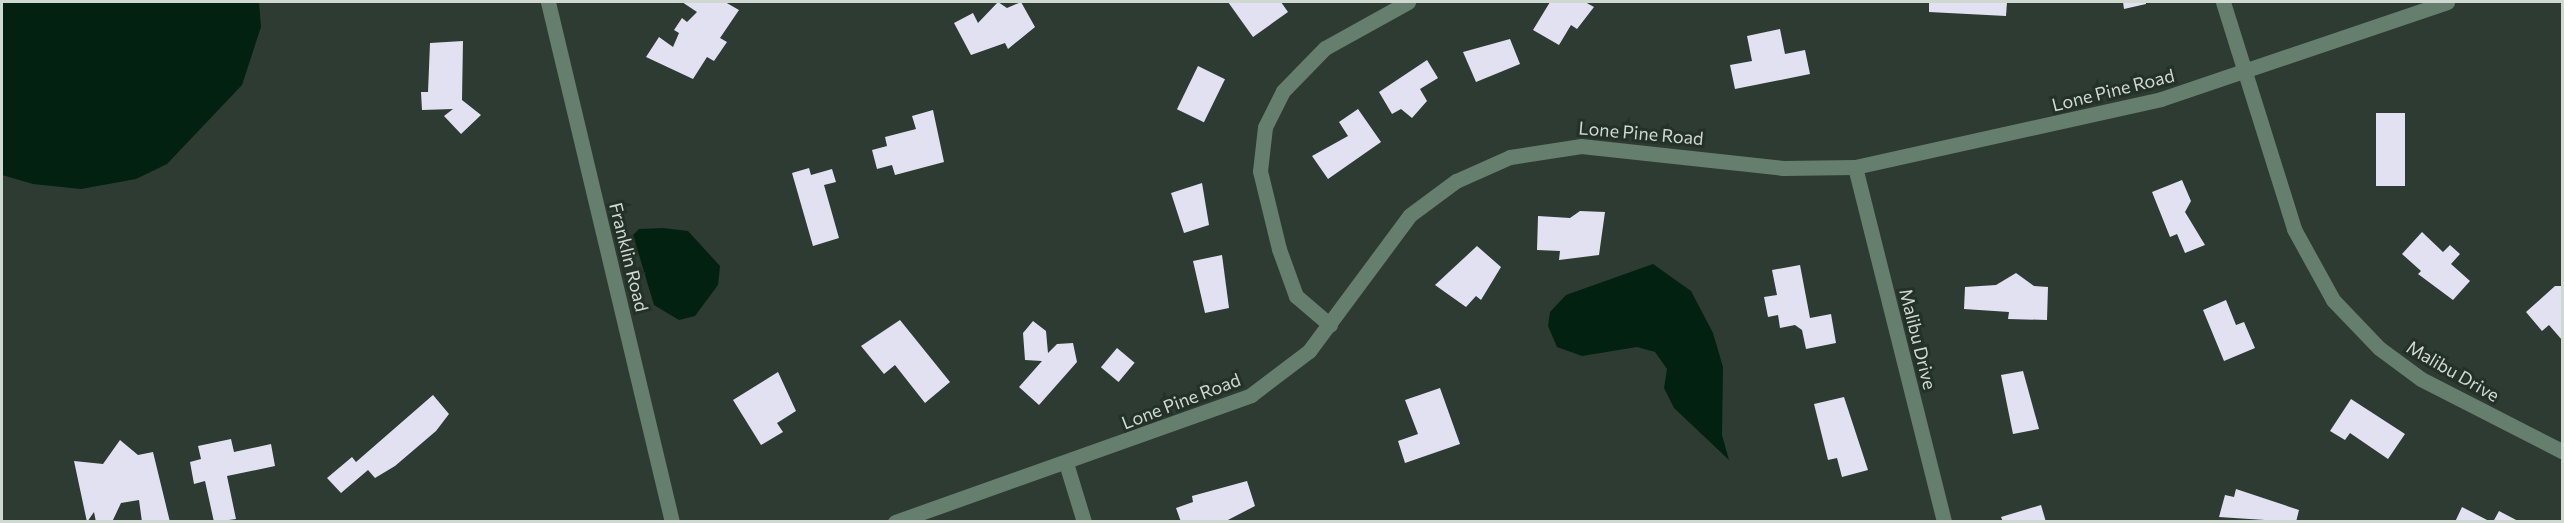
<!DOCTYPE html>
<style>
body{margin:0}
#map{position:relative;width:2564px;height:523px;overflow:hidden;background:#2e3b32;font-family:Commissioner,sans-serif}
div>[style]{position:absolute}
.water>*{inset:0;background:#032110}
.building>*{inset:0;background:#e2e1f2;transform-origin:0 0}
.minor>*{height:15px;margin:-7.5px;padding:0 7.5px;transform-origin:7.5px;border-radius:7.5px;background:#667e6d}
span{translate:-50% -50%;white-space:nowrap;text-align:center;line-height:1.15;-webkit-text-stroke:6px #243128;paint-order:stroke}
.street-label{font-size:18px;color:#d0d8d2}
.frame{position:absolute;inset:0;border:3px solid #d0d8d2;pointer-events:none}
</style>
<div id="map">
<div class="water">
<div style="clip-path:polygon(2px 2px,259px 2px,261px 27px,242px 85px,167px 164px,136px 179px,81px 189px,33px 184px,2px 175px)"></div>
<div style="clip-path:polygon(663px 228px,688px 231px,720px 266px,718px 285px,695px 316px,679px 320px,654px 305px,633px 235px,639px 229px)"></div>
<div style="clip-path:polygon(1653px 264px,1691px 291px,1713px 333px,1723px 367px,1722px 435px,1729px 460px,1674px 408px,1664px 388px,1667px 369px,1655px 352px,1637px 347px,1582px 356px,1557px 347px,1548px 326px,1550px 312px,1566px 295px)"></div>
</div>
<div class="building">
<div style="clip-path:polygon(682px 2px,725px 2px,739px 10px,720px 38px,727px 42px,714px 61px,707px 57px,693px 79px,646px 57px,659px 37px,673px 47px,679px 33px,674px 30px,682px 18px,687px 22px,697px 12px)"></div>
<div style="clip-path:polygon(998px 2px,1007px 8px,1021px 2px,1035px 27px,1008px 49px,1005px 43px,971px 55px,954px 23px,973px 13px,978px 23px)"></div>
<div style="clip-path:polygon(1228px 2px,1281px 2px,1288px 12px,1253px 37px)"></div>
<div style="clip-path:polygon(1550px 2px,1585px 2px,1594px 7px,1577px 29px,1571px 25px,1559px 45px,1533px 30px)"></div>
<div style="clip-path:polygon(1929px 2px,2007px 2px,2006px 16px,1929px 12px)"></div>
<div style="clip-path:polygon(2123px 2px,2146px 2px,2146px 4px,2124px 9px)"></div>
<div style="clip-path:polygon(1780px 29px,1785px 54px,1805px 50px,1810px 74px,1735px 89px,1730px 65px,1752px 61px,1747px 36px)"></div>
<div style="clip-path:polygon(1510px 39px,1520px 64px,1476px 82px,1463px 52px)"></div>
<div style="clip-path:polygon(463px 41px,462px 100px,481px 115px,461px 134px,444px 116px,453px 109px,422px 110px,421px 92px,428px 92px,430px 43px)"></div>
<div style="clip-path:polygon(1427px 60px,1438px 78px,1420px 89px,1427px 101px,1412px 118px,1401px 109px,1392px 114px,1379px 92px)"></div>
<div style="left:1198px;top:66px;width:30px;height:48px;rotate:26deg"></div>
<div style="clip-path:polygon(1358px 109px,1381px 142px,1328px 179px,1312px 156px,1348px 136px,1339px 122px)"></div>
<div style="clip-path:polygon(933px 110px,944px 162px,895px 175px,892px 165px,877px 169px,872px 150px,887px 146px,885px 137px,916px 129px,912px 116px)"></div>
<div style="left:2376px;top:113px;width:29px;height:73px"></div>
<div style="clip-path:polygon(809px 168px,811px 175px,832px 169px,836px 182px,824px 185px,839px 238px,813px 246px,792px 173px)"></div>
<div style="clip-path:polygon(2182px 180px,2191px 201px,2185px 212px,2205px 245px,2185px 253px,2177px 234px,2170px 237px,2152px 192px)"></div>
<div style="clip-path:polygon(1202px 183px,1209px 225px,1184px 233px,1171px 193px)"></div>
<div style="clip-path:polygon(1580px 211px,1605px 212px,1599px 255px,1559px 260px,1560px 251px,1537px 250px,1538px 216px,1570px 218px)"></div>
<div style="clip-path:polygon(2422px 232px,2443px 252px,2450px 245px,2460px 254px,2451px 264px,2470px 281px,2453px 300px,2418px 274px,2421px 271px,2402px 254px)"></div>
<div style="clip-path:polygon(1477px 246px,1501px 267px,1481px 300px,1476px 296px,1466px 307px,1435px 285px)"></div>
<div style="clip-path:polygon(1222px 255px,1229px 308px,1205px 313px,1193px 261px)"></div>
<div style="clip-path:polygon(1800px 265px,1810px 318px,1831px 314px,1836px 343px,1806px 349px,1802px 330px,1795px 325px,1780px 328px,1778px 315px,1768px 317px,1764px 297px,1777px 295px,1772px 270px)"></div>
<div style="clip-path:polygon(2016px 273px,2034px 286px,2048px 287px,2047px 320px,2008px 319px,2009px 312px,1964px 309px,1965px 287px,1996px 285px)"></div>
<div style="clip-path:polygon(2555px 286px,2562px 286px,2562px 340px,2549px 325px,2542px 331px,2526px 312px)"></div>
<div style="clip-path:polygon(2226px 300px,2236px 325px,2244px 322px,2255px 348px,2224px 361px,2203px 310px)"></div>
<div style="clip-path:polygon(900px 320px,950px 382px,925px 403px,895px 365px,884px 374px,861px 346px)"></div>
<div style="clip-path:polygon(1033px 321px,1046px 331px,1048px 353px,1057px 344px,1073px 343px,1077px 362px,1039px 405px,1019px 387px,1042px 361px,1025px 360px,1023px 333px)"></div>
<div style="left:1117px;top:348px;width:23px;height:25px;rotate:40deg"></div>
<div style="clip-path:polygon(2023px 371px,2039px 429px,2013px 434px,2001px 375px)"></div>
<div style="clip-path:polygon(778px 372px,796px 411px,777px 423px,783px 432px,761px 445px,733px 400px)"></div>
<div style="clip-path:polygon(1440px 388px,1460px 444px,1405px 463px,1398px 441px,1418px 434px,1405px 400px)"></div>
<div style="clip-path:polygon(433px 395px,449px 414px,436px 431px,395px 466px,375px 478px,368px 470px,341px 493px,327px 478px,352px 457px,356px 462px)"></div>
<div style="clip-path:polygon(1844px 397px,1868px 470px,1842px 477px,1837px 458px,1828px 460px,1814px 404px)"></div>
<div style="clip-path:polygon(2351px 399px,2405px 434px,2388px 459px,2350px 433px,2345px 440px,2330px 431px)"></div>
<div style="clip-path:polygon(231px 439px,234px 452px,271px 444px,275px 466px,227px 476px,236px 519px,214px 522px,205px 481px,194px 484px,190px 462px,201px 459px,198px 446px)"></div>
<div style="clip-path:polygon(120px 440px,138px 455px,153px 452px,170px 522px,142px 522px,139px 500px,121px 503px,112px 522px,96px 522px,94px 512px,87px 522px,74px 461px,103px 464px)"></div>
<div style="clip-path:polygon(1247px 481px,1255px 506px,1224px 522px,1181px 522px,1176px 508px,1193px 502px,1192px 496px)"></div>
<div style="clip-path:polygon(2236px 489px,2299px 510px,2296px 522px,2219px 517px,2225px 495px,2234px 497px)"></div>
<div style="clip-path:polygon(2041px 505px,2046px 522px,2003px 522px,2001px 517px)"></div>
<div style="clip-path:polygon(2462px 507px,2491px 522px,2455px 522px)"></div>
<div style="clip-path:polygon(2499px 511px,2520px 522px,2493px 522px)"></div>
</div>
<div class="minor">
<div style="left:548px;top:2px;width:535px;rotate:76.59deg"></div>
<div style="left:2223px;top:2px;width:238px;rotate:72.6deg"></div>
<div style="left:2294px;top:229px;width:81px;rotate:61.2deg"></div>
<div style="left:2333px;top:300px;width:66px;rotate:46.2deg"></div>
<div style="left:2379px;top:348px;width:52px;rotate:36.4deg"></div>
<div style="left:2421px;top:379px;width:158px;rotate:27.1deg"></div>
<div style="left:1855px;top:167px;width:366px;rotate:75.9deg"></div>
<div style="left:1330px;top:325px;width:45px;rotate:-139.5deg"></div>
<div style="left:1296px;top:296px;width:50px;rotate:-109.9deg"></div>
<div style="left:1279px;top:249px;width:80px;rotate:-103.7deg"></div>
<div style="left:1260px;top:171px;width:44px;rotate:-83.5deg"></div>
<div style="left:1265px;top:127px;width:40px;rotate:-63.4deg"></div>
<div style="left:1283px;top:91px;width:60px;rotate:-45.7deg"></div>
<div style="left:1325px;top:48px;width:95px;rotate:-29deg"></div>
<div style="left:1066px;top:463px;width:62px;rotate:73deg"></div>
<div style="left:895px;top:522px;width:378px;rotate:-19.6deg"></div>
<div style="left:1251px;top:395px;width:73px;rotate:-37.2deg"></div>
<div style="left:1309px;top:351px;width:169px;rotate:-53.4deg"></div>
<div style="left:1410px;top:215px;width:57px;rotate:-36.5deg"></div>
<div style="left:1456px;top:181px;width:59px;rotate:-24deg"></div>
<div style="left:1510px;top:157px;width:72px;rotate:-8.8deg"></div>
<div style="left:1581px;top:146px;width:203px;rotate:6.2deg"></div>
<div style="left:1783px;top:168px;width:72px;rotate:-0.8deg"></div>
<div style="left:1855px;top:167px;width:313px;rotate:-12.5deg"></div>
<div style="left:2161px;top:99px;width:302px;rotate:-18.7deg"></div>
</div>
<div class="street-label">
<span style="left:2113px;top:90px;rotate:-14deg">Lone Pine Road</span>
<span style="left:1641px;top:133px;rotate:5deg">Lone Pine Road</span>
<span style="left:629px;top:257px;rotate:76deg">Franklin Road</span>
<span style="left:1918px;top:339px;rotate:76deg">Malibu Drive</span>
<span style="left:2453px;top:371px;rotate:30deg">Malibu Drive</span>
<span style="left:1181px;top:401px;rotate:-21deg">Lone Pine Road</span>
</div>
<div class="frame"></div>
</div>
